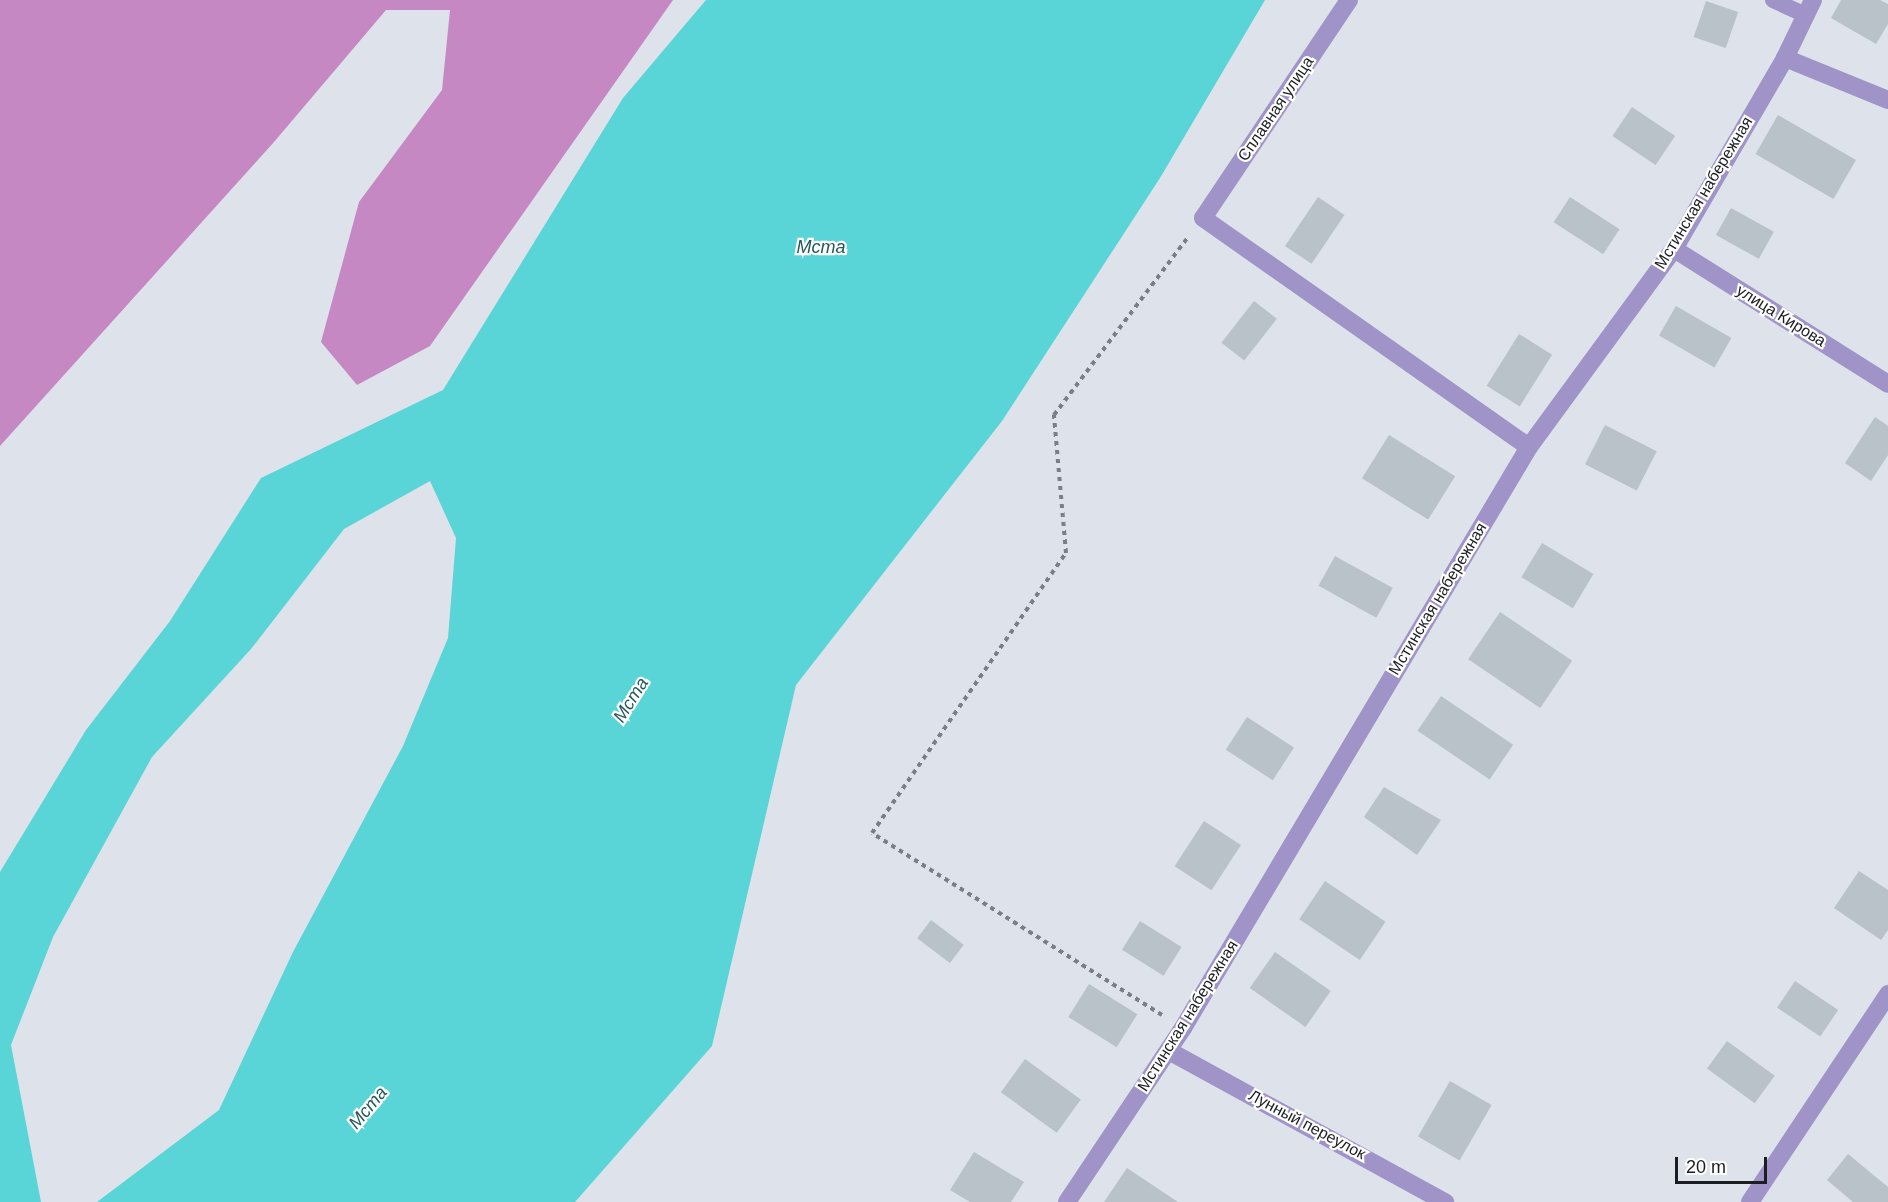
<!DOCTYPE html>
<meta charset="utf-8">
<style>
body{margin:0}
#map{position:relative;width:1888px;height:1202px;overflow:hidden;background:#dde2eb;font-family:Arial,sans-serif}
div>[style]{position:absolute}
.forest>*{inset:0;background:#c688c3}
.water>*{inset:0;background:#59d4d7}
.building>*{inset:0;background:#b8c2c8;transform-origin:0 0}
.path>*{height:4px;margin-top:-2px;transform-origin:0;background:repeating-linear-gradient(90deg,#7b7e84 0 4.5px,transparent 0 9px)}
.lane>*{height:16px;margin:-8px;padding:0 8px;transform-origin:8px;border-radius:8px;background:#a093c7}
.street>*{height:18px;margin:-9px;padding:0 9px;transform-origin:9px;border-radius:9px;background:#a093c7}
span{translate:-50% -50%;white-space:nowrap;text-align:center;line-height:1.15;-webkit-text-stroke:4.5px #fff;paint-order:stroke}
.street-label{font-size:16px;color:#1b1d20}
.water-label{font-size:18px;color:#24595a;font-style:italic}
.scale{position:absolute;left:1675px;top:1157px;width:92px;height:27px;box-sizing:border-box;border:3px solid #1b1d20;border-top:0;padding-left:8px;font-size:18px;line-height:21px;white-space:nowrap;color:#1b1d20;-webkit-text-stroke:4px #fff;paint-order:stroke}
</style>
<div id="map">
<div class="forest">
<div style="clip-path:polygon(0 0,673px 0,430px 346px,357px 385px,321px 342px,359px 202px,442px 90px,450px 10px,386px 10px,274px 142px,0 446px)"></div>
</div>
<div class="water">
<div style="clip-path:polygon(706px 0,1265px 0,1160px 178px,1002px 421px,796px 685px,712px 1046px,575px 1202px,97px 1202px,219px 1110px,293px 952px,403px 746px,448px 638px,456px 538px,430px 481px,344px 529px,251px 649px,152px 757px,53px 937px,11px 1045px,41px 1202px,0 1202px,0 872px,86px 730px,170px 621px,261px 478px,443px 390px,623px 98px)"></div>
</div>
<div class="building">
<div style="clip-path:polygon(1841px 0,1880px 0,1888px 4px,1888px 24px,1876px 44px,1831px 18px)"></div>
<div style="left:1706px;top:1px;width:34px;height:38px;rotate:19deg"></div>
<div style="left:1632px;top:107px;width:52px;height:35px;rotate:34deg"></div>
<div style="left:1778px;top:115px;width:90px;height:45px;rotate:30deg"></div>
<div style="left:1318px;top:197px;width:32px;height:59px;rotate:34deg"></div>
<div style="left:1570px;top:197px;width:59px;height:30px;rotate:33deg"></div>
<div style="left:1731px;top:208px;width:49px;height:31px;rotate:29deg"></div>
<div style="left:1254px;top:301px;width:29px;height:53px;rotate:38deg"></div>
<div style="left:1676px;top:306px;width:64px;height:34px;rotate:30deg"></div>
<div style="left:1519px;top:334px;width:39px;height:61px;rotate:32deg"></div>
<div style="clip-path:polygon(1875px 417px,1888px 426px,1888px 455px,1871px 481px,1845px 463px)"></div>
<div style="left:1605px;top:425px;width:58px;height:44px;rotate:27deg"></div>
<div style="left:1389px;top:435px;width:78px;height:51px;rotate:32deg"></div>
<div style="left:1542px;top:543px;width:60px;height:40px;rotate:31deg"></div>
<div style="left:1335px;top:556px;width:66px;height:34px;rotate:29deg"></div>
<div style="left:1500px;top:612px;width:87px;height:57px;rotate:34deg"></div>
<div style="left:1441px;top:696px;width:87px;height:42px;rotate:34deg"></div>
<div style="left:1247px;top:717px;width:56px;height:39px;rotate:33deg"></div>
<div style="clip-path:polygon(1384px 787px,1441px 820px,1417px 855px,1364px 817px)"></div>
<div style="left:1204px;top:821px;width:44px;height:54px;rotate:33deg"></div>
<div style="clip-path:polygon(1859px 871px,1888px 890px,1888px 930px,1881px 940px,1834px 908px)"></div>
<div style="left:1325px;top:881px;width:73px;height:46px;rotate:34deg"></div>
<div style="left:931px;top:920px;width:41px;height:23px;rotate:37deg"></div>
<div style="left:1140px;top:921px;width:49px;height:34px;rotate:32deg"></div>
<div style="left:1275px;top:952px;width:68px;height:44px;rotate:35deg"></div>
<div style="left:1795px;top:981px;width:52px;height:32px;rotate:34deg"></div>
<div style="left:1089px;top:984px;width:57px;height:39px;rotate:32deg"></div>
<div style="left:1727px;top:1041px;width:59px;height:34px;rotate:36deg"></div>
<div style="left:1025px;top:1059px;width:69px;height:41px;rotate:36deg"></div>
<div style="left:1450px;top:1081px;width:48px;height:64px;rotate:30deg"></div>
<div style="clip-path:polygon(974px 1152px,1024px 1182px,1011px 1202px,970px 1202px,950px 1190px)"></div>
<div style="clip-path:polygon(1848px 1154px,1888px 1187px,1888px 1202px,1853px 1202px,1827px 1180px)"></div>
<div style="clip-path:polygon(1127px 1168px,1178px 1202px,1104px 1202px)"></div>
</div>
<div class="path">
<div style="left:1162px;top:1015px;width:342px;rotate:-147.9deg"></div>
<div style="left:872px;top:833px;width:341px;rotate:-55.3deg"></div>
<div style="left:1066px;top:553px;width:139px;rotate:-95deg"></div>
<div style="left:1054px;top:415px;width:224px;rotate:-53deg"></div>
</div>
<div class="lane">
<div style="left:1773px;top:0;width:35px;rotate:25deg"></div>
</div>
<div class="street">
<div style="left:1349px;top:0;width:262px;rotate:123.8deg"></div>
<div style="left:1203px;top:218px;width:398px;rotate:35.1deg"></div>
<div style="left:1785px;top:58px;width:111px;rotate:22.2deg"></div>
<div style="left:1674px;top:249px;width:253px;rotate:32.2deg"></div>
<div style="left:1169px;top:1051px;width:315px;rotate:28.7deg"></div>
<div style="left:1067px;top:1202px;width:209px;rotate:-56.3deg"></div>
<div style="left:1183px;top:1028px;width:676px;rotate:-59.23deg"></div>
<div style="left:1529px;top:447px;width:245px;rotate:-53.8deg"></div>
<div style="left:1674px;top:249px;width:221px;rotate:-59.8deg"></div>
<div style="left:1785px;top:58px;width:64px;rotate:-64.2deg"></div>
<div style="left:1750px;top:1202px;width:250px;rotate:-56.4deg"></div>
</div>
<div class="street-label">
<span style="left:1276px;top:109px;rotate:-56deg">Сплавная улица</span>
<span style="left:1704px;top:193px;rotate:-59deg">Мстинская набережная</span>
<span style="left:1781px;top:316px;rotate:32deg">улица Кирова</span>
<span style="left:1438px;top:599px;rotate:-59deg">Мстинская набережная</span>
<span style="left:1188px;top:1016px;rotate:-58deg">Мстинская набережная</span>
<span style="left:1307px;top:1125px;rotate:28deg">Лунный переулок</span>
</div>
<div class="water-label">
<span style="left:821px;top:247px">Мста</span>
<span style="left:631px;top:700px;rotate:-58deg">Мста</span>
<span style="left:368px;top:1108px;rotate:-50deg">Мста</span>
</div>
<div class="scale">20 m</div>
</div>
